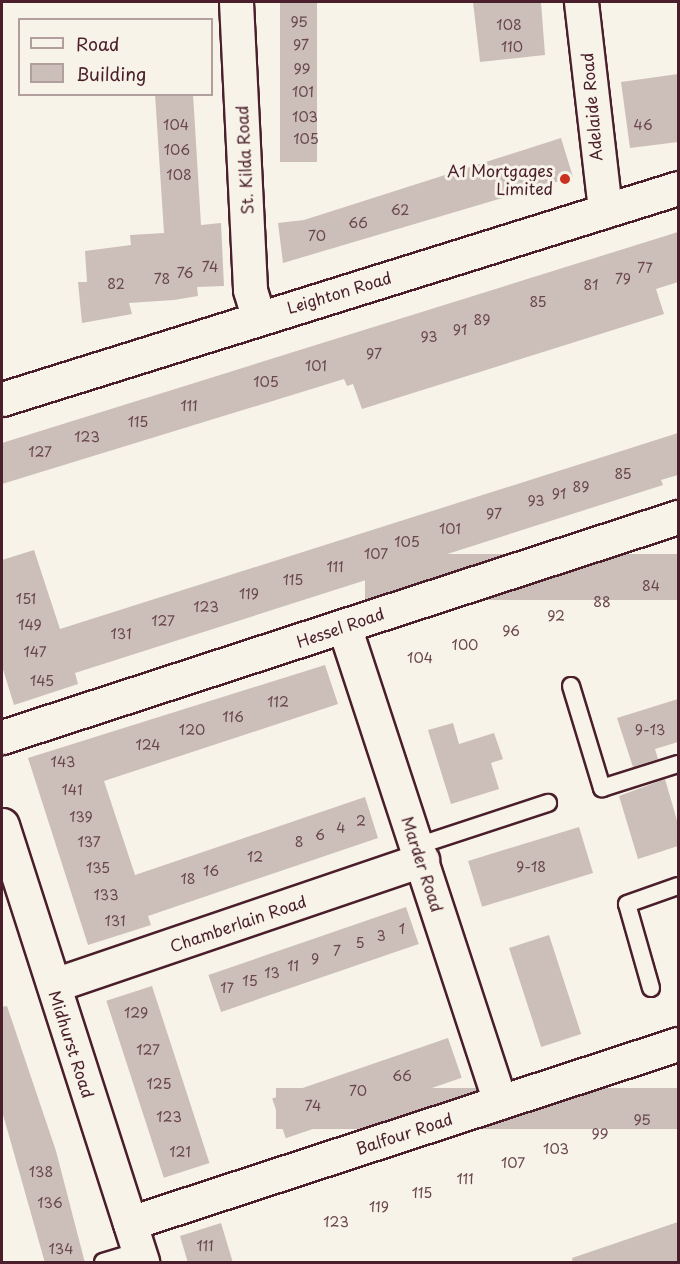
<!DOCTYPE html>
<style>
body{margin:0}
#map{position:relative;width:680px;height:1264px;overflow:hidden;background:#f7f3e8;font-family:"Playpen Sans",sans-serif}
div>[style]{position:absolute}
.building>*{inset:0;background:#ccbfb9;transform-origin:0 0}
.roads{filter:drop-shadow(2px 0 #4a1f2b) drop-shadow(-2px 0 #4a1f2b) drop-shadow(0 2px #4a1f2b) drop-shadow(0 -2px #4a1f2b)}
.service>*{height:16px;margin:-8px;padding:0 8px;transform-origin:8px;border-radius:8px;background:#f7f3e8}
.minor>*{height:33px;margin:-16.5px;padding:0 16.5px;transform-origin:16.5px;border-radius:16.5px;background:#f7f3e8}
.dots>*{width:16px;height:16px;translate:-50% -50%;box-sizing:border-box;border:3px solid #f7f3e8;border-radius:50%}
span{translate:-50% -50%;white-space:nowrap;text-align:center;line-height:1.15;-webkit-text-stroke:6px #f7f3e8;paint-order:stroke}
.number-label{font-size:14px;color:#6a474e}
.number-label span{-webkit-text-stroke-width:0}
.street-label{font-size:16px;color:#4a1f2b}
.poi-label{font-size:16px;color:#4a1f2b}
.right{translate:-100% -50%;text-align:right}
.frame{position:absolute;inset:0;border:3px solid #4a1f2b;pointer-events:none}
.legend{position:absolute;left:18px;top:18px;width:195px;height:78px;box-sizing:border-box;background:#f7f3e8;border:2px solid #b29e9c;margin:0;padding:8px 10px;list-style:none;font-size:18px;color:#4a1f2b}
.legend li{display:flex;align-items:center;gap:12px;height:30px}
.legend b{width:30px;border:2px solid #b29e9c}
</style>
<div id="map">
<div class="building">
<div style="left:280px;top:2px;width:37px;height:160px"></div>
<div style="clip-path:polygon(473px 2px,541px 2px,545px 55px,480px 62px)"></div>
<div style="clip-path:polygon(678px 74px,678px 142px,630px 148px,621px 82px)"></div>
<div style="clip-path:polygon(155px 94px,193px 94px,201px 225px,221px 223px,224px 286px,197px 287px,198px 296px,174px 300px,129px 303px,132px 314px,82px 323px,78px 282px,87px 282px,85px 251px,131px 245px,130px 235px,164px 233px)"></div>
<div style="clip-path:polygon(561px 138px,573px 177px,283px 263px,278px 223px,304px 220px)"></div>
<div style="clip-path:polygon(678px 232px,678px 282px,656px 289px,664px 314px,362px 409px,353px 384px,347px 386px,344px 379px,2px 484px,2px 443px)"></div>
<div style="clip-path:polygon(678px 433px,678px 475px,661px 480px,663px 485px,75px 673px,78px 684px,14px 705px,2px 666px,2px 560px,34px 550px,60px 629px)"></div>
<div style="left:678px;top:554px;width:46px;height:313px;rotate:90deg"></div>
<div style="clip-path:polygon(325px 665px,338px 704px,104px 781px,135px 875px,365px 797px,378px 838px,148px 916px,151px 925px,88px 945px,28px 758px)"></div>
<div style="clip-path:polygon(678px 699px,678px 742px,655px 749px,658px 759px,633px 767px,617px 718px)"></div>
<div style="clip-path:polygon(453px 723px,459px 744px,494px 733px,503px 759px,491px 763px,499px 789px,451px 804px,428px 730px)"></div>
<div style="clip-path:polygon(665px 779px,678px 824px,678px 846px,638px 859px,619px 796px)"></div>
<div style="left:579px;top:827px;width:48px;height:116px;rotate:73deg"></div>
<div style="left:406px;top:907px;width:39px;height:209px;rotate:71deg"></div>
<div style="left:549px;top:935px;width:104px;height:42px;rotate:72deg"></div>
<div style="left:152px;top:986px;width:186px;height:48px;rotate:72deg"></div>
<div style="clip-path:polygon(7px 1006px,56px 1151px,85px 1263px,45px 1263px,2px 1111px,2px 1007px)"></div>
<div style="left:448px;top:1038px;width:42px;height:186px;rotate:71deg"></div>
<div style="left:678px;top:1088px;width:41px;height:402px;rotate:90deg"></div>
<div style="clip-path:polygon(678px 1222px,678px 1263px,573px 1263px,572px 1258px)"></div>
<div style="clip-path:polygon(221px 1223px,233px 1263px,188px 1263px,180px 1236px)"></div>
</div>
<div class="roads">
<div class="service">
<div style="left:571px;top:686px;width:107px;rotate:73.1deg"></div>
<div style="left:602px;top:788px;width:80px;rotate:-17.5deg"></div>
<div style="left:417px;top:846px;width:138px;rotate:-18.2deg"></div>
<div style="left:651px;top:988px;width:87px;rotate:-105.9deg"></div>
<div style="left:627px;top:904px;width:54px;rotate:-19.4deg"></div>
<div style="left:103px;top:1262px;width:38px;rotate:-17deg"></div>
</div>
<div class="minor">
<div style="left:236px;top:2px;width:288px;rotate:87.2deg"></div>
<div style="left:250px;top:290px;width:28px;rotate:73deg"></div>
<div style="left:581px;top:2px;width:210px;rotate:83.4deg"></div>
<div style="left:2px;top:399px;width:708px;rotate:-17.33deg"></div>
<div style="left:344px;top:626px;width:501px;rotate:71.85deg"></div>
<div style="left:2px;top:737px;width:711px;rotate:-18.03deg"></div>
<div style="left:2px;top:825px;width:459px;rotate:72.2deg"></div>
<div style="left:54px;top:985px;width:389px;rotate:-18.8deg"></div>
<div style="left:130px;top:1223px;width:576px;rotate:-18.09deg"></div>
</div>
</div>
<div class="dots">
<div style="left:565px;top:179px;background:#c8321e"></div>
</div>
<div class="number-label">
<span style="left:299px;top:22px">95</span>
<span style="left:509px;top:25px">108</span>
<span style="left:301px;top:45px">97</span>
<span style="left:512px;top:47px">110</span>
<span style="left:302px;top:69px">99</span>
<span style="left:303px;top:92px">101</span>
<span style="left:305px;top:117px">103</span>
<span style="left:176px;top:125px">104</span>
<span style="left:643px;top:125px">46</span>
<span style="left:306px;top:139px">105</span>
<span style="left:177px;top:150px">106</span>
<span style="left:179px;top:175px">108</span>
<span style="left:400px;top:210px">62</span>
<span style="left:358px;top:223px">66</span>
<span style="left:317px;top:236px">70</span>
<span style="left:210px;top:267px">74</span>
<span style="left:645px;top:268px">77</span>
<span style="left:185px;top:273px">76</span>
<span style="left:162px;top:279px">78</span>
<span style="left:623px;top:279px">79</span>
<span style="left:116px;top:284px">82</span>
<span style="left:591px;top:285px">81</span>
<span style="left:538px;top:302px">85</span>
<span style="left:482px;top:320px">89</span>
<span style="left:460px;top:330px">91</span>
<span style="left:429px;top:337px">93</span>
<span style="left:374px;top:354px">97</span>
<span style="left:316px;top:366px">101</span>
<span style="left:266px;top:382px">105</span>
<span style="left:189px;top:406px">111</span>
<span style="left:138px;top:422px">115</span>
<span style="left:87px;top:437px">123</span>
<span style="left:40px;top:452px">127</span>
<span style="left:623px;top:474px">85</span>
<span style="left:581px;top:487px">89</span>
<span style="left:559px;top:494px">91</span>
<span style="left:536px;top:501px">93</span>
<span style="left:494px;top:514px">97</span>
<span style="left:450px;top:529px">101</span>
<span style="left:407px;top:542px">105</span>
<span style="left:376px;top:554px">107</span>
<span style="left:335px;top:567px">111</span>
<span style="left:293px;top:580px">115</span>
<span style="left:651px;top:586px">84</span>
<span style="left:249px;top:594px">119</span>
<span style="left:26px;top:599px">151</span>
<span style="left:602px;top:602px">88</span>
<span style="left:206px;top:607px">123</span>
<span style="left:556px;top:616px">92</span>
<span style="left:163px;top:621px">127</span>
<span style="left:30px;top:625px">149</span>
<span style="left:511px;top:631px">96</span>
<span style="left:121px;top:634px">131</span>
<span style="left:465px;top:645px">100</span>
<span style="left:35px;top:652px">147</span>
<span style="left:420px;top:658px">104</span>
<span style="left:42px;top:681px">145</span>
<span style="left:278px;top:702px">112</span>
<span style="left:233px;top:717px">116</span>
<span style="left:192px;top:730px">120</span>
<span style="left:650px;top:730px">9-13</span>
<span style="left:148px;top:745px">124</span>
<span style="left:63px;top:762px">143</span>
<span style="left:72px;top:790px">141</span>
<span style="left:81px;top:817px">139</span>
<span style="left:361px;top:821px">2</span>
<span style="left:341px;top:828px">4</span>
<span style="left:320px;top:835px">6</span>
<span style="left:89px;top:842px">137</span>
<span style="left:299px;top:842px">8</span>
<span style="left:255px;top:857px">12</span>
<span style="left:531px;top:867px">9-18</span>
<span style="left:98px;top:868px">135</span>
<span style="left:211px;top:871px">16</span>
<span style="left:188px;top:879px">18</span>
<span style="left:106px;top:895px">133</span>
<span style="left:115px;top:921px">131</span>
<span style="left:402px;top:929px">1</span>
<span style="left:381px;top:936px">3</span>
<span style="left:360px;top:943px">5</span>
<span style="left:337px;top:951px">7</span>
<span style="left:315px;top:959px">9</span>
<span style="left:293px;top:966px">11</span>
<span style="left:272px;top:973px">13</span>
<span style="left:250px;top:981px">15</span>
<span style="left:227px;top:988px">17</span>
<span style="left:136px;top:1013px">129</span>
<span style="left:148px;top:1050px">127</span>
<span style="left:402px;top:1076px">66</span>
<span style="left:159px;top:1084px">125</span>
<span style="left:358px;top:1091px">70</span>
<span style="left:313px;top:1106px">74</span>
<span style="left:169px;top:1117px">123</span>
<span style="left:642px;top:1120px">95</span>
<span style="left:600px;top:1134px">99</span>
<span style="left:556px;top:1149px">103</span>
<span style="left:180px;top:1152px">121</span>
<span style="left:513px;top:1163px">107</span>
<span style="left:41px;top:1172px">138</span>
<span style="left:465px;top:1179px">111</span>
<span style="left:422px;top:1193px">115</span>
<span style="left:50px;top:1203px">136</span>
<span style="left:379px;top:1207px">119</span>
<span style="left:336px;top:1222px">123</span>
<span style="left:205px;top:1246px">111</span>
<span style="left:61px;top:1249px">134</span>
</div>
<div class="street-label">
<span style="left:591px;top:107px;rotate:-95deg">Adelaide Road</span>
<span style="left:244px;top:160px;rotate:-93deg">St. Kilda Road</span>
<span style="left:339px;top:292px;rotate:-17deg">Leighton Road</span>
<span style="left:340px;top:627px;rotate:-19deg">Hessel Road</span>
<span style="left:423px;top:864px;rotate:72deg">Marder Road</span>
<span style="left:238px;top:923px;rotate:-19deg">Chamberlain Road</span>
<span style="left:72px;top:1044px;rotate:72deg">Midhurst Road</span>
<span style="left:404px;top:1133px;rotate:-18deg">Balfour Road</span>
</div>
<div class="poi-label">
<span class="right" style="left:553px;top:179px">A1 Mortgages<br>Limited</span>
</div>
<div class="frame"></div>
<ul class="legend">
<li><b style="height:8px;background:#f7f3e8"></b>Road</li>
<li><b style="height:16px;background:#ccbfb9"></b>Building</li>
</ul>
</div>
